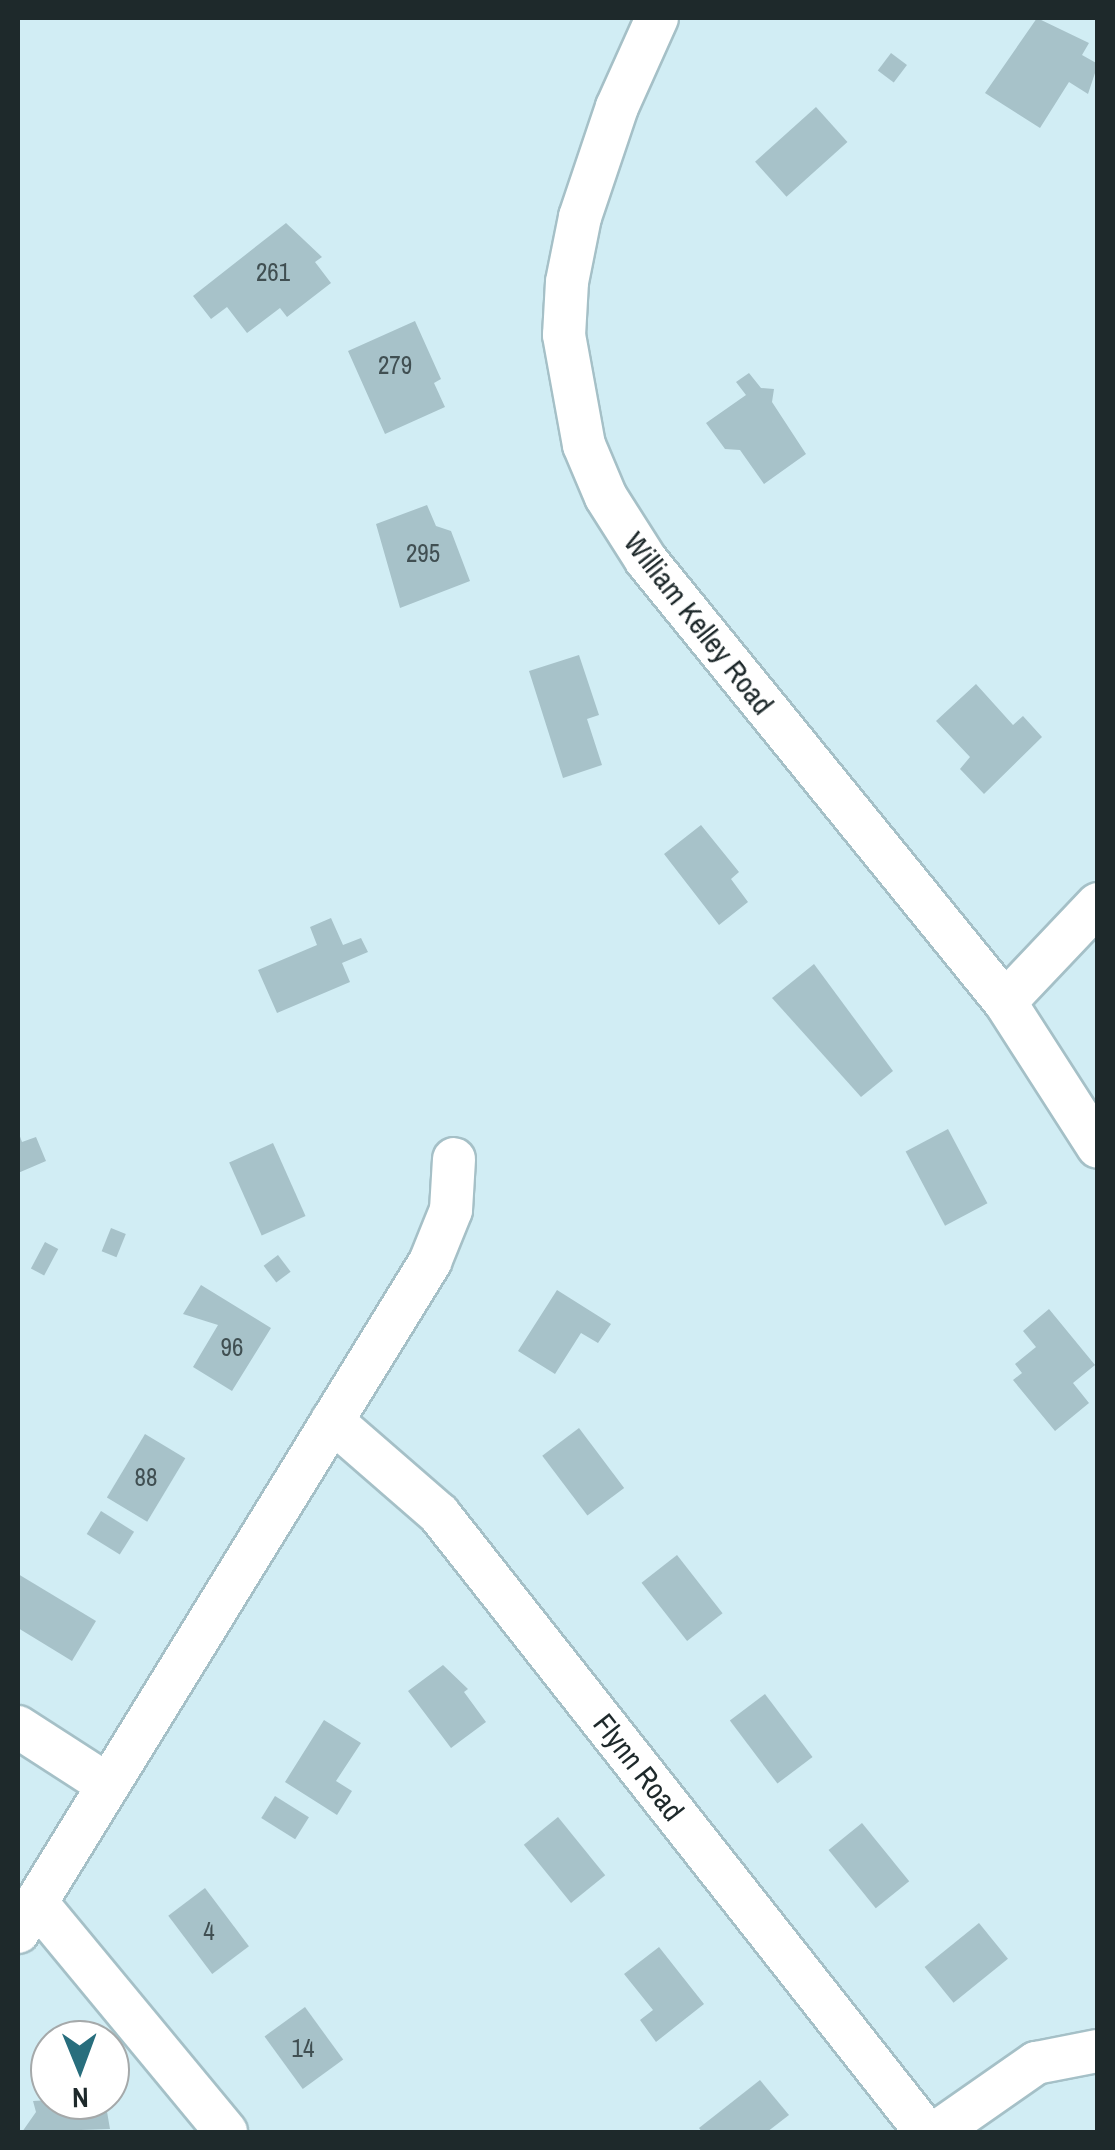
<!DOCTYPE html>
<style>
body{margin:0}
#map{position:relative;width:1115px;height:2150px;overflow:hidden;background:#d1edf4;font-family:"Archivo Narrow",sans-serif}
div>[style]{position:absolute}
.building>*{inset:0;background:#a7c2c9;transform-origin:0 0}
.roads{filter:drop-shadow(2px 0 #a5c0c7) drop-shadow(-2px 0 #a5c0c7) drop-shadow(0 2px #a5c0c7) drop-shadow(0 -2px #a5c0c7)}
.minor>*{height:42px;margin:-21px;padding:0 21px;transform-origin:21px;border-radius:21px;background:#fff}
span{translate:-50% -50%;white-space:nowrap;text-align:center;line-height:1.15;-webkit-text-stroke:8px #fff;paint-order:stroke}
.number-label{font-size:25px;color:#404f52}
.number-label span{-webkit-text-stroke-width:0}
.street-label{font-size:30px;color:#1e292b}
.frame{position:absolute;inset:0;border:20px solid #1e292b;pointer-events:none}
.north{position:absolute;left:30px;top:2020px;width:100px;height:100px;box-sizing:border-box;background:#fff;border:2px solid #a5a9aa;border-radius:50%;rotate:179deg;font-size:28px;font-weight:700;line-height:40px;text-align:center;color:#1e292b}
.north::after{content:'';display:block;margin:auto;width:35px;height:45px;background:#286e7d;clip-path:polygon(50% 0,100% 100%,50% 72%,0 100%)}
</style>
<div id="map">
<div class="building">
<div style="clip-path:polygon(1037px 18px,1089px 43px,1082px 55px,1098px 64px,1088px 94px,1069px 82px,1040px 128px,985px 93px)"></div>
<div style="left:891px;top:53px;width:20px;height:22px;rotate:37deg"></div>
<div style="left:816px;top:107px;width:47px;height:82px;rotate:48deg"></div>
<div style="clip-path:polygon(286px 223px,322px 257px,315px 262px,331px 283px,287px 317px,280px 308px,247px 333px,227px 307px,211px 319px,193px 296px)"></div>
<div style="clip-path:polygon(415px 321px,441px 379px,434px 383px,445px 407px,385px 434px,348px 351px)"></div>
<div style="clip-path:polygon(749px 373px,761px 388px,774px 389px,772px 402px,806px 454px,764px 484px,740px 450px,725px 449px,706px 423px,746px 395px,736px 382px)"></div>
<div style="clip-path:polygon(427px 505px,436px 526px,451px 531px,470px 581px,400px 608px,376px 524px)"></div>
<div style="clip-path:polygon(579px 655px,599px 715px,587px 719px,602px 765px,563px 778px,529px 671px)"></div>
<div style="clip-path:polygon(976px 684px,1013px 725px,1023px 716px,1042px 737px,984px 794px,960px 769px,970px 757px,936px 721px)"></div>
<div style="clip-path:polygon(701px 825px,739px 872px,731px 879px,748px 902px,719px 925px,664px 854px)"></div>
<div style="clip-path:polygon(331px 918px,343px 945px,361px 938px,368px 952px,342px 963px,350px 982px,277px 1013px,258px 970px,317px 945px,310px 927px)"></div>
<div style="clip-path:polygon(814px 964px,893px 1071px,861px 1097px,772px 998px)"></div>
<div style="left:948px;top:1129px;width:84px;height:48px;rotate:62deg"></div>
<div style="clip-path:polygon(18px 1131px,22px 1142px,36px 1137px,46px 1161px,18px 1173px)"></div>
<div style="left:273px;top:1143px;width:80px;height:48px;rotate:66deg"></div>
<div style="left:111px;top:1228px;width:16px;height:25px;rotate:22deg"></div>
<div style="left:45px;top:1242px;width:15px;height:30px;rotate:28deg"></div>
<div style="left:278px;top:1255px;width:21px;height:18px;rotate:53deg"></div>
<div style="clip-path:polygon(201px 1285px,271px 1328px,232px 1391px,193px 1367px,218px 1325px,183px 1314px)"></div>
<div style="clip-path:polygon(557px 1290px,611px 1324px,598px 1343px,581px 1333px,555px 1374px,518px 1351px)"></div>
<div style="clip-path:polygon(1049px 1309px,1095px 1365px,1073px 1383px,1089px 1403px,1055px 1431px,1013px 1380px,1022px 1373px,1015px 1364px,1036px 1347px,1023px 1331px)"></div>
<div style="left:579px;top:1428px;width:75px;height:46px;rotate:53deg"></div>
<div style="left:145px;top:1434px;width:47px;height:74px;rotate:31deg"></div>
<div style="left:101px;top:1511px;width:39px;height:27px;rotate:32deg"></div>
<div style="left:677px;top:1555px;width:74px;height:45px;rotate:52deg"></div>
<div style="clip-path:polygon(18px 1574px,96px 1621px,72px 1661px,18px 1628px)"></div>
<div style="clip-path:polygon(443px 1665px,468px 1689px,464px 1692px,486px 1722px,451px 1748px,408px 1691px)"></div>
<div style="left:765px;top:1694px;width:79px;height:44px;rotate:53deg"></div>
<div style="clip-path:polygon(324px 1720px,361px 1743px,336px 1781px,352px 1791px,337px 1815px,285px 1782px)"></div>
<div style="left:275px;top:1796px;width:40px;height:26px;rotate:32deg"></div>
<div style="left:558px;top:1817px;width:75px;height:44px;rotate:51deg"></div>
<div style="left:862px;top:1823px;width:75px;height:43px;rotate:51deg"></div>
<div style="left:205px;top:1888px;width:73px;height:46px;rotate:53deg"></div>
<div style="left:979px;top:1923px;width:46px;height:70px;rotate:51deg"></div>
<div style="clip-path:polygon(659px 1947px,704px 2004px,656px 2042px,640px 2020px,653px 2010px,624px 1974px)"></div>
<div style="left:305px;top:2007px;width:65px;height:50px;rotate:54deg"></div>
<div style="clip-path:polygon(760px 2080px,789px 2115px,767px 2132px,702px 2132px,699px 2128px)"></div>
<div style="clip-path:polygon(50px 2100px,105px 2100px,110px 2129px,22px 2132px,36px 2112px,33px 2101px)"></div>
</div>
<div class="roads">
<div class="minor">
<div style="left:657px;top:18px;width:98px;rotate:114.2deg"></div>
<div style="left:617px;top:107px;width:116px;rotate:108.6deg"></div>
<div style="left:580px;top:217px;width:66px;rotate:101.3deg"></div>
<div style="left:567px;top:282px;width:53px;rotate:93.2deg"></div>
<div style="left:564px;top:335px;width:112px;rotate:79.7deg"></div>
<div style="left:584px;top:445px;width:56px;rotate:67.1deg"></div>
<div style="left:606px;top:497px;width:75px;rotate:57.6deg"></div>
<div style="left:646px;top:560px;width:569px;rotate:50.92deg"></div>
<div style="left:1005px;top:1002px;width:172px;rotate:57.3deg"></div>
<div style="left:1005px;top:1002px;width:135px;rotate:-46.5deg"></div>
<div style="left:332px;top:1421px;width:142px;rotate:41deg"></div>
<div style="left:439px;top:1514px;width:787px;rotate:51.76deg"></div>
<div style="left:18px;top:1727px;width:107px;rotate:32.8deg"></div>
<div style="left:36px;top:1902px;width:298px;rotate:50.4deg"></div>
<div style="left:18px;top:1932px;width:787px;rotate:-58.41deg"></div>
<div style="left:430px;top:1262px;width:56px;rotate:-68deg"></div>
<div style="left:451px;top:1210px;width:51px;rotate:-86.6deg"></div>
<div style="left:937px;top:2132px;width:121px;rotate:-34.9deg"></div>
<div style="left:1036px;top:2063px;width:63px;rotate:-11deg"></div>
</div>
</div>
<div class="number-label">
<span style="left:273px;top:272px">261</span>
<span style="left:395px;top:365px">279</span>
<span style="left:423px;top:553px">295</span>
<span style="left:232px;top:1347px">96</span>
<span style="left:146px;top:1477px">88</span>
<span style="left:209px;top:1931px">4</span>
<span style="left:303px;top:2048px">14</span>
</div>
<div class="street-label">
<span style="left:699px;top:623px;rotate:52deg">William Kelley Road</span>
<span style="left:639px;top:1767px;rotate:52deg">Flynn Road</span>
</div>
<div class="frame"></div>
<div class="north">N</div>
</div>
